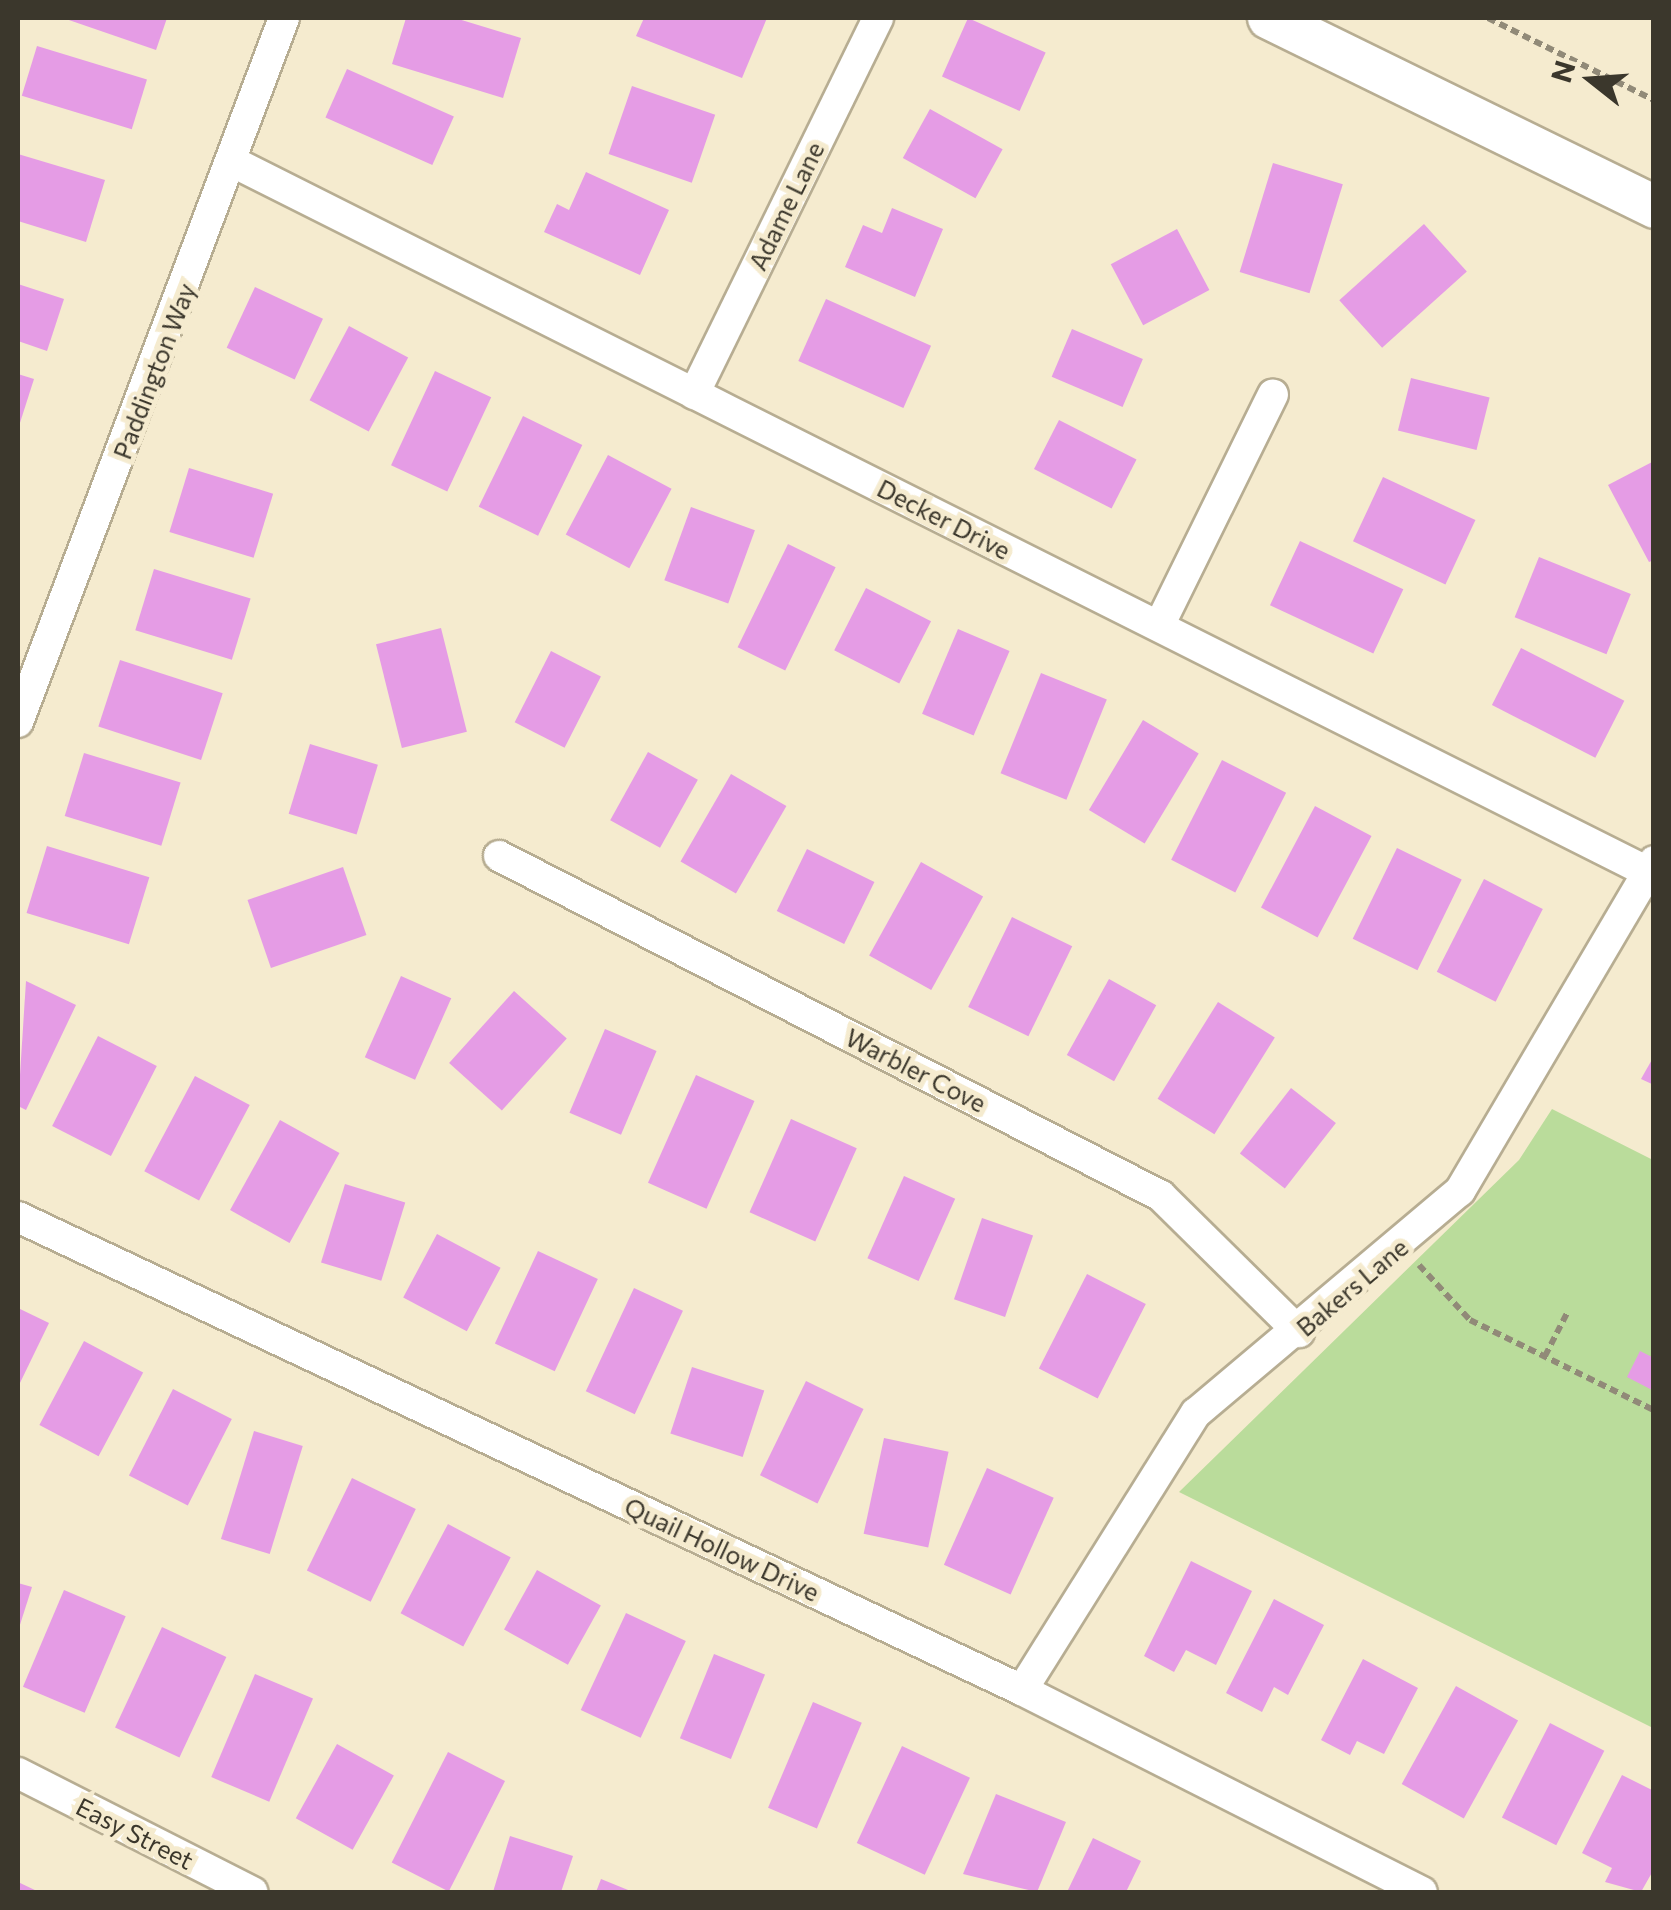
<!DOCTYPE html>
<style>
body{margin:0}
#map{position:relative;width:1671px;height:1910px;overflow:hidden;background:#f5ebcf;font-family:Commissioner,sans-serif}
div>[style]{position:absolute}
.green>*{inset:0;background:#badc9b}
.building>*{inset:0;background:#e59ce5;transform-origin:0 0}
.path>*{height:6px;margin-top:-3px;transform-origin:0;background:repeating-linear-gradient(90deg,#918a78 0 8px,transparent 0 13px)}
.roads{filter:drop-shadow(2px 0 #b7ad92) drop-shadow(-2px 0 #b7ad92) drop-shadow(0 2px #b7ad92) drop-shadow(0 -2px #b7ad92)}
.street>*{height:30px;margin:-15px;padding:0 15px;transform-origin:15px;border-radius:15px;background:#fff}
.secondary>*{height:42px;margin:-21px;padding:0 21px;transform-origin:21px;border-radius:21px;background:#fff}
span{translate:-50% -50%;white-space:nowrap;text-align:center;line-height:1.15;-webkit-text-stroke:10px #f5ebcf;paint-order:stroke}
.street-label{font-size:25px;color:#3b372c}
.frame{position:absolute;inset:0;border:20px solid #3b372c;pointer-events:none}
.north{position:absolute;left:1541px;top:30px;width:100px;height:100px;-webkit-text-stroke:8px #f5ebcf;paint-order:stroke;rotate:287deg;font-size:28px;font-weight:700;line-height:40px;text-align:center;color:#3b372c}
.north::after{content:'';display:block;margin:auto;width:35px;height:45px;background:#3b372c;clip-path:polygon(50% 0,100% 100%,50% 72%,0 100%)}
</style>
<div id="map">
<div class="green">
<div style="clip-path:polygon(1552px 1109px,1653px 1160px,1653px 1728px,1179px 1492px,1519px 1160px)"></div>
</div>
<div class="building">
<div style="clip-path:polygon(63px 18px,167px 18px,156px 50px)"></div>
<div style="clip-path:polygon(406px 18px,455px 18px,521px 38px,503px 98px,392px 64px)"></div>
<div style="clip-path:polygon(644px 18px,767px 18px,742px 78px,636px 36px)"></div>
<div style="left:968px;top:18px;width:85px;height:64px;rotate:24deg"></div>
<div style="left:37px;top:46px;width:115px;height:52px;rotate:17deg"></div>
<div style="left:347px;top:69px;width:117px;height:53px;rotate:24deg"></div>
<div style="left:632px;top:86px;width:88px;height:72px;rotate:19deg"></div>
<div style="left:930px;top:109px;width:83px;height:56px;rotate:29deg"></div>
<div style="clip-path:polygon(18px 154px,105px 180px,86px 242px,18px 221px)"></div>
<div style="left:1273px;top:163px;width:73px;height:114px;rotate:17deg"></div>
<div style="clip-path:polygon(586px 172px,669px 210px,640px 275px,544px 232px,557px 204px,569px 210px)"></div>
<div style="clip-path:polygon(892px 208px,943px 229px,915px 297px,845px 267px,863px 225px,882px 233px)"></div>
<div style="left:1424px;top:224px;width:64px;height:114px;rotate:48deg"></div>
<div style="left:1177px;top:229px;width:69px;height:75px;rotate:62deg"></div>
<div style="clip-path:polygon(18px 284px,64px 299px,47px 351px,18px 341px)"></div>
<div style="left:255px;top:287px;width:75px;height:67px;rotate:25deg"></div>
<div style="left:826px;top:299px;width:115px;height:68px;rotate:24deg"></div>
<div style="left:349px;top:326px;width:67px;height:84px;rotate:28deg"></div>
<div style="left:1072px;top:329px;width:77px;height:52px;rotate:23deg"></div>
<div style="left:435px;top:371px;width:62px;height:104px;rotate:25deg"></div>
<div style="clip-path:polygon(18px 374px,34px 379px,18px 429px)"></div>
<div style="left:1411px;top:378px;width:81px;height:54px;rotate:14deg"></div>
<div style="left:523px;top:416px;width:66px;height:101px;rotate:26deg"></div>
<div style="left:1059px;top:420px;width:87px;height:55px;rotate:27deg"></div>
<div style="left:608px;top:455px;width:72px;height:90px;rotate:28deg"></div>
<div style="clip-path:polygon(1654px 461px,1654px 560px,1649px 562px,1608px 485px)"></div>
<div style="left:189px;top:468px;width:88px;height:67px;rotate:17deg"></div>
<div style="left:1383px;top:477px;width:102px;height:71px;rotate:25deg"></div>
<div style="left:691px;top:507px;width:68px;height:78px;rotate:20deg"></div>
<div style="left:1300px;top:541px;width:114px;height:71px;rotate:25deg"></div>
<div style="left:788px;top:544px;width:53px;height:115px;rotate:26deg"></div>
<div style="left:1539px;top:557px;width:99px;height:65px;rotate:22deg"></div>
<div style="left:154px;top:569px;width:101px;height:64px;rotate:17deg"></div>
<div style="left:866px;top:588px;width:73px;height:70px;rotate:27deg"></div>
<div style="left:441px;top:628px;width:107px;height:67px;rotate:76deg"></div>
<div style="left:958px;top:629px;width:56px;height:92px;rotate:23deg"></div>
<div style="left:1521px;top:648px;width:116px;height:64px;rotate:27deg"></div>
<div style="left:551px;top:651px;width:56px;height:80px;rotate:27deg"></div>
<div style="left:120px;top:660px;width:108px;height:70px;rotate:18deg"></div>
<div style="left:1041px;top:673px;width:71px;height:108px;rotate:22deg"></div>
<div style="left:1143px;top:720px;width:65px;height:105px;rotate:31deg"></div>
<div style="left:310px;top:744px;width:71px;height:73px;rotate:17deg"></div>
<div style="left:648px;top:752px;width:57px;height:78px;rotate:29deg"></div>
<div style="left:84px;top:753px;width:101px;height:66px;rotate:17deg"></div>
<div style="left:1222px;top:760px;width:72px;height:112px;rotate:27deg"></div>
<div style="left:731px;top:774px;width:64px;height:101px;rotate:30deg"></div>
<div style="left:1315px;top:806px;width:64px;height:115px;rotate:28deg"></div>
<div style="left:47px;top:846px;width:107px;height:70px;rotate:17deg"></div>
<div style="left:1397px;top:848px;width:72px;height:101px;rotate:26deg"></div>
<div style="left:807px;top:849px;width:75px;height:69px;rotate:26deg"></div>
<div style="left:921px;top:862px;width:71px;height:107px;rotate:29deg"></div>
<div style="left:343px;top:867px;width:72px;height:101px;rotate:71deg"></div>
<div style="left:1484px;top:879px;width:66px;height:104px;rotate:27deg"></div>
<div style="left:1012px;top:917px;width:67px;height:100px;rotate:26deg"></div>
<div style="left:401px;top:976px;width:55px;height:89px;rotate:24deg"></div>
<div style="left:1109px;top:979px;width:54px;height:87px;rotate:29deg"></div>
<div style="clip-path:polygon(26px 981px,76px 1005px,26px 1110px,18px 1106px)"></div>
<div style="left:514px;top:991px;width:71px;height:97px;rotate:42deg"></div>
<div style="left:1218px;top:1002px;width:67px;height:114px;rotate:32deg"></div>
<div style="left:605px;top:1029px;width:56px;height:91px;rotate:23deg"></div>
<div style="left:98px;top:1036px;width:66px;height:101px;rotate:27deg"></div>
<div style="clip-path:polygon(1654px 1056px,1654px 1085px,1641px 1079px)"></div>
<div style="left:696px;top:1075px;width:64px;height:118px;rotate:24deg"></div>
<div style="left:195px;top:1076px;width:62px;height:108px;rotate:28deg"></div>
<div style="left:1291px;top:1088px;width:57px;height:83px;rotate:38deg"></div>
<div style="left:791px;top:1119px;width:72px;height:102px;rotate:24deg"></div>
<div style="left:280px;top:1120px;width:68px;height:103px;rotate:29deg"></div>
<div style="left:904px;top:1176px;width:56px;height:90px;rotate:24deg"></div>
<div style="left:345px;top:1184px;width:63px;height:82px;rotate:17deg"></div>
<div style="left:982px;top:1218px;width:54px;height:86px;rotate:19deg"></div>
<div style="left:437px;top:1234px;width:72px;height:72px;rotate:28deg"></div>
<div style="left:538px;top:1251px;width:66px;height:102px;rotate:25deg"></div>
<div style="left:1087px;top:1274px;width:66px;height:106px;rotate:27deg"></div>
<div style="left:634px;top:1288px;width:54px;height:114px;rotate:25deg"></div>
<div style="clip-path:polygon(18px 1308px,49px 1323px,18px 1387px)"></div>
<div style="left:84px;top:1341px;width:67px;height:95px;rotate:28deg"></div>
<div style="clip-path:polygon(1640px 1351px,1654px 1358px,1654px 1391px,1627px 1377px)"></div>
<div style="left:692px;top:1367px;width:76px;height:70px;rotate:18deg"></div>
<div style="left:806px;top:1381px;width:64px;height:105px;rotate:26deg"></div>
<div style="left:173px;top:1389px;width:66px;height:97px;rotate:27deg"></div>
<div style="left:254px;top:1431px;width:51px;height:113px;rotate:17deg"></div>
<div style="left:884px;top:1438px;width:66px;height:98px;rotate:12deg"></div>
<div style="left:987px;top:1468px;width:73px;height:106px;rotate:24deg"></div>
<div style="left:352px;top:1478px;width:71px;height:103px;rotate:26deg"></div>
<div style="left:448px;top:1524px;width:71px;height:101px;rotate:28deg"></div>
<div style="clip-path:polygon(1191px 1561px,1252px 1591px,1216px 1665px,1186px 1650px,1174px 1672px,1144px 1656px)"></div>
<div style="left:537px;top:1570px;width:73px;height:68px;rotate:29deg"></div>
<div style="clip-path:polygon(18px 1583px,32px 1587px,18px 1631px)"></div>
<div style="left:64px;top:1590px;width:67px;height:105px;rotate:23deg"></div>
<div style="clip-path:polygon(1274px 1599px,1324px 1625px,1288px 1695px,1274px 1687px,1262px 1712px,1226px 1693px)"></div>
<div style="left:626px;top:1613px;width:66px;height:107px;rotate:25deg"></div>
<div style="left:162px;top:1627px;width:71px;height:111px;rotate:25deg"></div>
<div style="left:714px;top:1654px;width:55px;height:91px;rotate:22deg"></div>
<div style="clip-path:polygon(1363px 1659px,1418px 1688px,1384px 1754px,1357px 1741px,1350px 1755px,1321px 1740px)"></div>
<div style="left:255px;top:1674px;width:63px;height:112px;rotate:23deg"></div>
<div style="left:1456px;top:1686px;width:71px;height:112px;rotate:29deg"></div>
<div style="left:813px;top:1702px;width:53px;height:115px;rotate:23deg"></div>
<div style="left:1550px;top:1723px;width:61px;height:106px;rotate:27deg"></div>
<div style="left:337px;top:1744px;width:65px;height:85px;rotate:29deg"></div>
<div style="left:902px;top:1746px;width:75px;height:107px;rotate:25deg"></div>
<div style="left:448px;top:1752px;width:64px;height:124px;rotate:27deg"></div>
<div style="clip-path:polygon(1622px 1775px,1654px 1791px,1654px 1869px,1641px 1892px,1605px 1882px,1612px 1868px,1582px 1853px)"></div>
<div style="clip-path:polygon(996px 1794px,1066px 1822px,1037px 1892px,963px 1874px)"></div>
<div style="clip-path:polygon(510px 1836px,573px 1856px,561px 1892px,493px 1892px)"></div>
<div style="clip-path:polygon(1093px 1838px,1141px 1861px,1126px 1892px,1067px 1892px)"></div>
<div style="clip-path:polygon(601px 1879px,633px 1892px,596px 1892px)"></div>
<div style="clip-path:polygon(18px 1882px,39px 1892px,18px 1892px)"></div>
</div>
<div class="path">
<div style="left:1488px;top:18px;width:185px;rotate:26.3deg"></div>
<div style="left:1419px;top:1265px;width:75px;rotate:47.2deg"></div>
<div style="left:1470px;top:1320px;width:205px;rotate:26.1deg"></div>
<div style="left:1545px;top:1356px;width:48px;rotate:-62.9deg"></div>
</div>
<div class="roads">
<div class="street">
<div style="left:235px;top:163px;width:1588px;rotate:26.65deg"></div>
<div style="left:694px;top:394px;width:419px;rotate:-63.9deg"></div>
<div style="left:1159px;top:626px;width:258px;rotate:-63.8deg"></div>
<div style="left:18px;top:722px;width:753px;rotate:-69.3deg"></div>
<div style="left:499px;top:856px;width:744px;rotate:27.18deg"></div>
<div style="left:1161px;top:1196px;width:194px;rotate:44.6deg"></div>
<div style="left:18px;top:1217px;width:1110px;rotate:25.23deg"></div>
<div style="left:1022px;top:1690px;width:448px;rotate:26.8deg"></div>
<div style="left:1022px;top:1690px;width:327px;rotate:-57.9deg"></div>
<div style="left:1196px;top:1413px;width:345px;rotate:-40.1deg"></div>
<div style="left:1460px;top:1191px;width:383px;rotate:-59.5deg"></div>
<div style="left:18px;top:1773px;width:263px;rotate:26.9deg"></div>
</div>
<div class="secondary">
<div style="left:1269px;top:18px;width:429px;rotate:26.1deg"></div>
</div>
</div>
<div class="street-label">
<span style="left:786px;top:206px;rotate:-64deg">Adame Lane</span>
<span style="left:154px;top:371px;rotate:-69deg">Paddington Way</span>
<span style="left:944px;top:519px;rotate:27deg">Decker Drive</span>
<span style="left:916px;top:1070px;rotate:27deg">Warbler Cove</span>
<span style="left:1352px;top:1287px;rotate:-40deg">Bakers Lane</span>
<span style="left:722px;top:1549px;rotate:25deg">Quail Hollow Drive</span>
<span style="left:135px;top:1833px;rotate:27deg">Easy Street</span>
</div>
<div class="frame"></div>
<div class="north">N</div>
</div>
